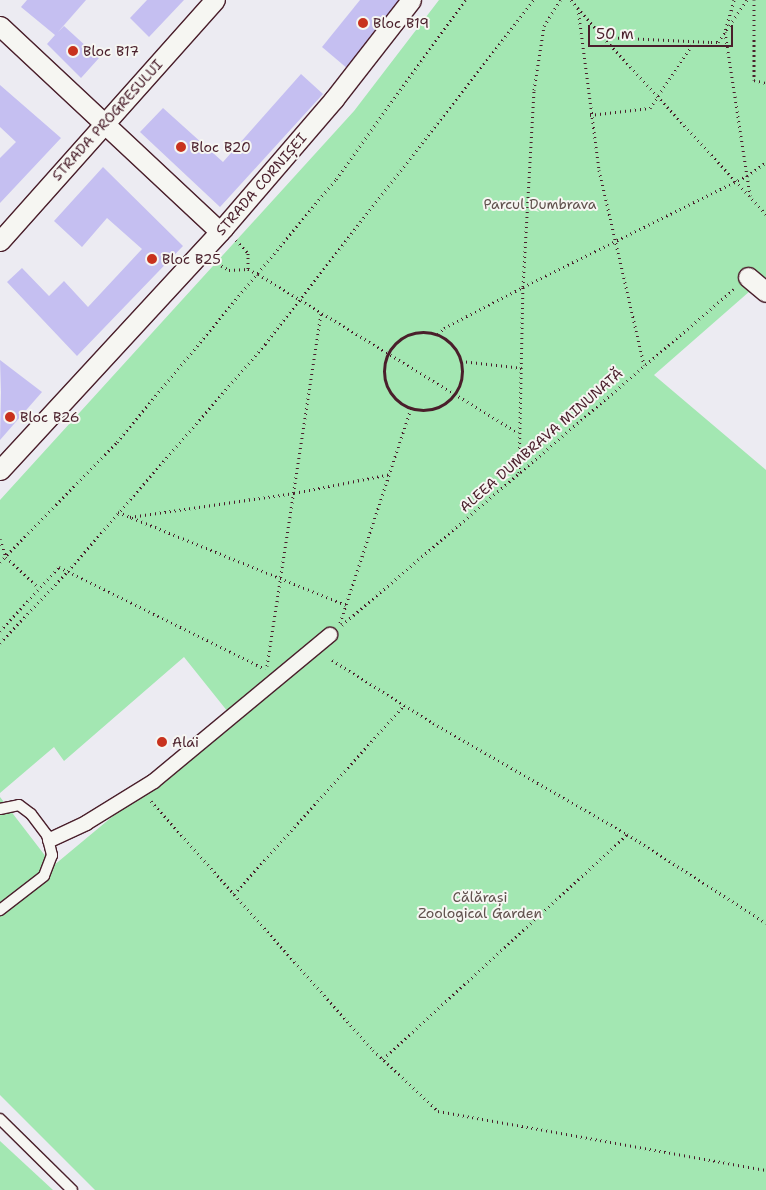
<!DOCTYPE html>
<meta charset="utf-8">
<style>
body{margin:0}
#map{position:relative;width:766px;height:1190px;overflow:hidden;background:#ecebf2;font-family:"Shantell Sans",sans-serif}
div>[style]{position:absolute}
.green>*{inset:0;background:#a3e7b2}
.building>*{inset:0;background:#c5bff1}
.path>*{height:3px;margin-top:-1.5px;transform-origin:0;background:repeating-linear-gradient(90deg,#4a1f2b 0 1px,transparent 0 5px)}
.path>.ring{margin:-1.5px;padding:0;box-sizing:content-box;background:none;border:3px solid #4a1f2b;border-radius:50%}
.roads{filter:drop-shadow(1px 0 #4a1f2b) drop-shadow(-1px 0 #4a1f2b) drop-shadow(0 1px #4a1f2b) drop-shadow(0 -1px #4a1f2b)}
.service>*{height:10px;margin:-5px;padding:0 5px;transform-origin:5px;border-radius:5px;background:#f6f6f2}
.pedestrian>*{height:14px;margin:-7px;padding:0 7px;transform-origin:7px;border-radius:7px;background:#f6f6f2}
.minor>*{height:19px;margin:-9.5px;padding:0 9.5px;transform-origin:9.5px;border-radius:9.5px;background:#f6f6f2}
.dots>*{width:14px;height:14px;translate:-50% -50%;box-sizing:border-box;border:2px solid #f6f6f2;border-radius:50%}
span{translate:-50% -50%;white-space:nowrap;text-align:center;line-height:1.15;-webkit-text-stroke:4px #f6f6f2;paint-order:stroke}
.poi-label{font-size:14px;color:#4a1f2b}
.left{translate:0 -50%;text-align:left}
.street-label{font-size:14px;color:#4a1f2b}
.park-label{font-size:14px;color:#60514d}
.scale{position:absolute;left:588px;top:25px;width:145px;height:22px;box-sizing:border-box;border:2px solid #4a1f2b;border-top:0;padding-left:6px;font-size:15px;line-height:18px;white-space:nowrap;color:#4a1f2b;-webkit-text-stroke:4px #f6f6f2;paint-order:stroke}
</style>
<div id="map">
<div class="green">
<div style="clip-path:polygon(439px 0,766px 0,766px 277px,654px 375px,766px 470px,766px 1190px,95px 1190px,0 1095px,0 797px,53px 866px,232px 717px,184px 657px,64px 761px,54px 747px,0 793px,0 500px,354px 111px)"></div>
<div style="clip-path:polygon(0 1141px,53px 1190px,0 1190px)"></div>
</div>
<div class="building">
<div style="clip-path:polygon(27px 0,86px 0,58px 32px,64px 26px,99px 58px,81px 78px,47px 44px,55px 35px,21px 7px)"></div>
<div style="clip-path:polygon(147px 0,184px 0,149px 37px,130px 18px)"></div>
<div style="clip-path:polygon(360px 0,405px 0,348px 69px,322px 47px)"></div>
<div style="clip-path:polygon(301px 74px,323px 94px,220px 207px,140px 132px,163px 108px,223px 162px)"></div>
<div style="clip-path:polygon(0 85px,61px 138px,0 203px,0 158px,16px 142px,0 127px)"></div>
<div style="clip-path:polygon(103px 167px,183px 246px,77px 356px,7px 282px,22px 268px,49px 296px,64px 281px,88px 307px,142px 249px,107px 218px,82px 247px,54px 221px)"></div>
<div style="clip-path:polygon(0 360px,42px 392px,0 440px,1px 392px)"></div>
</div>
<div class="path">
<div style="left:571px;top:0;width:49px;rotate:49.1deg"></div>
<div style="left:603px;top:37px;width:108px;rotate:2.7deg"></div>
<div style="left:711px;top:42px;width:7px"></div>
<div style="left:718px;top:42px;width:51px;rotate:-55.4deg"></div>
<div style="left:734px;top:0;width:33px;rotate:106deg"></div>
<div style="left:725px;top:32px;width:166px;rotate:81.3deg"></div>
<div style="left:754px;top:0;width:80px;rotate:90deg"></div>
<div style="left:754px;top:80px;width:12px;rotate:14deg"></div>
<div style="left:578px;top:8px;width:163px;rotate:82.6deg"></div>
<div style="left:599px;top:170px;width:200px;rotate:77deg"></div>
<div style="left:603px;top:37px;width:241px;rotate:47.4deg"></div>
<div style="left:590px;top:115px;width:60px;rotate:-6.7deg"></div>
<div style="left:650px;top:108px;width:79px;rotate:-56.3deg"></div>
<div style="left:236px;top:240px;width:18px;rotate:47deg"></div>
<div style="left:248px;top:253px;width:16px;rotate:90deg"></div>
<div style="left:217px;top:263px;width:14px;rotate:30deg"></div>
<div style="left:229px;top:270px;width:19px;rotate:-3deg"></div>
<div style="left:248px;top:269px;width:11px;rotate:27deg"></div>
<div style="left:258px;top:274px;width:305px;rotate:31.4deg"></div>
<div class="ring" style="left:384px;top:332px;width:75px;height:75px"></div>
<div style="left:438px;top:334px;width:8px;rotate:-45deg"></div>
<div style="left:444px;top:328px;width:89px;rotate:-27.4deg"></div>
<div style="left:523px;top:287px;width:250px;rotate:-26.4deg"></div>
<div style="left:747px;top:176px;width:24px;rotate:-36deg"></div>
<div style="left:461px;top:361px;width:61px;rotate:6.5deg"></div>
<div style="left:519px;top:473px;width:186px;rotate:-88.8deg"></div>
<div style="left:523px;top:287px;width:197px;rotate:-86.8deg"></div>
<div style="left:534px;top:90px;width:65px;rotate:-81.1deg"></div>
<div style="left:544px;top:26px;width:31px;rotate:-58deg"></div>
<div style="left:118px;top:512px;width:246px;rotate:22.2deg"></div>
<div style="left:130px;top:517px;width:166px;rotate:-8.3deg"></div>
<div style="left:294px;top:493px;width:99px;rotate:-11.1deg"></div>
<div style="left:0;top:539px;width:19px;rotate:72deg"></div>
<div style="left:6px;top:557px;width:45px;rotate:43.2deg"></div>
<div style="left:0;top:562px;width:168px;rotate:-45.7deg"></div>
<div style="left:117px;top:442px;width:342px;rotate:-50.2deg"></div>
<div style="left:336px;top:179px;width:221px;rotate:-54.2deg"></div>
<div style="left:340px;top:623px;width:226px;rotate:-71.7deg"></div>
<div style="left:342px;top:625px;width:516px;rotate:-40.6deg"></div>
<div style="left:0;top:631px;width:87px;rotate:-47.3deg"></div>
<div style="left:59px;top:567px;width:230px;rotate:26.3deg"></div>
<div style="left:0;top:643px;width:99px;rotate:-46.6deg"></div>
<div style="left:68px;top:571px;width:301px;rotate:-49deg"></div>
<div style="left:265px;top:344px;width:437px;rotate:-52deg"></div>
<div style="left:332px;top:660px;width:119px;rotate:32deg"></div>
<div style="left:433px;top:723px;width:224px;rotate:29.8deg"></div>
<div style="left:627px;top:834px;width:165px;rotate:32.6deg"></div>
<div style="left:267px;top:666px;width:357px;rotate:-81.3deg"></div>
<div style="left:151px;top:801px;width:334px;rotate:48.3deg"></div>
<div style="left:373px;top:1050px;width:89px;rotate:43.2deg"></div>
<div style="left:438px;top:1111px;width:333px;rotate:10.2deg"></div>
<div style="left:234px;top:894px;width:254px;rotate:-48deg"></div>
<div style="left:383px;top:1059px;width:331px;rotate:-42.6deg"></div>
</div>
<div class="roads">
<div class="service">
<div style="left:0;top:809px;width:19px;rotate:-12deg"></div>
<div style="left:19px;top:805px;width:15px;rotate:37deg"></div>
<div style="left:31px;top:814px;width:26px;rotate:53deg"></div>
<div style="left:47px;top:835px;width:21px;rotate:76deg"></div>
<div style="left:52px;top:855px;width:22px;rotate:111deg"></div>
<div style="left:44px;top:876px;width:56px;rotate:142.3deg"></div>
<div style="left:0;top:1119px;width:101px;rotate:44.6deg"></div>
</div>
<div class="pedestrian">
<div style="left:50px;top:840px;width:40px;rotate:-25deg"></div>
<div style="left:86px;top:823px;width:80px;rotate:-31.7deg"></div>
<div style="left:154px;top:781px;width:229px;rotate:-39.7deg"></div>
</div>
<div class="minor">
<div style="left:0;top:26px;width:301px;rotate:43.1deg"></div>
<div style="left:0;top:241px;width:323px;rotate:-48.3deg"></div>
<div style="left:748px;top:277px;width:23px;rotate:40deg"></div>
<div style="left:0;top:470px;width:330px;rotate:-47.3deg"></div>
<div style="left:224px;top:227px;width:169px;rotate:-49.3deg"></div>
<div style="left:334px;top:99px;width:125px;rotate:-52.1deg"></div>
</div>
</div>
<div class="dots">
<div style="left:363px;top:23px;background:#c8321e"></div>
<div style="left:73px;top:51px;background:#c8321e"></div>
<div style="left:181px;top:147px;background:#c8321e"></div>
<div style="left:152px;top:259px;background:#c8321e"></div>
<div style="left:10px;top:417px;background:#c8321e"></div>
<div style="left:162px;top:742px;background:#c8321e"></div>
</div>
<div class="poi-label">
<span class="left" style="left:373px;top:23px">Bloc B19</span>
<span class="left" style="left:83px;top:51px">Bloc B17</span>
<span class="left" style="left:191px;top:147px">Bloc B20</span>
<span class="left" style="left:162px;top:259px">Bloc B25</span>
<span class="left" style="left:20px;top:417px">Bloc B26</span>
<span class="left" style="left:172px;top:742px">Alai</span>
</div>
<div class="street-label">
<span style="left:107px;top:120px;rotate:-48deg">STRADA PROGRESULUI</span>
<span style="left:261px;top:184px;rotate:-49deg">STRADA CORNIȘEI</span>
<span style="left:541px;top:440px;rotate:-41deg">ALEEA DUMBRAVA MINUNATĂ</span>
</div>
<div class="park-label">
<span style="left:540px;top:204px">Parcul Dumbrava</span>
<span style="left:480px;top:905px">Călărași<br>Zoological Garden</span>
</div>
<div class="scale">50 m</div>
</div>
